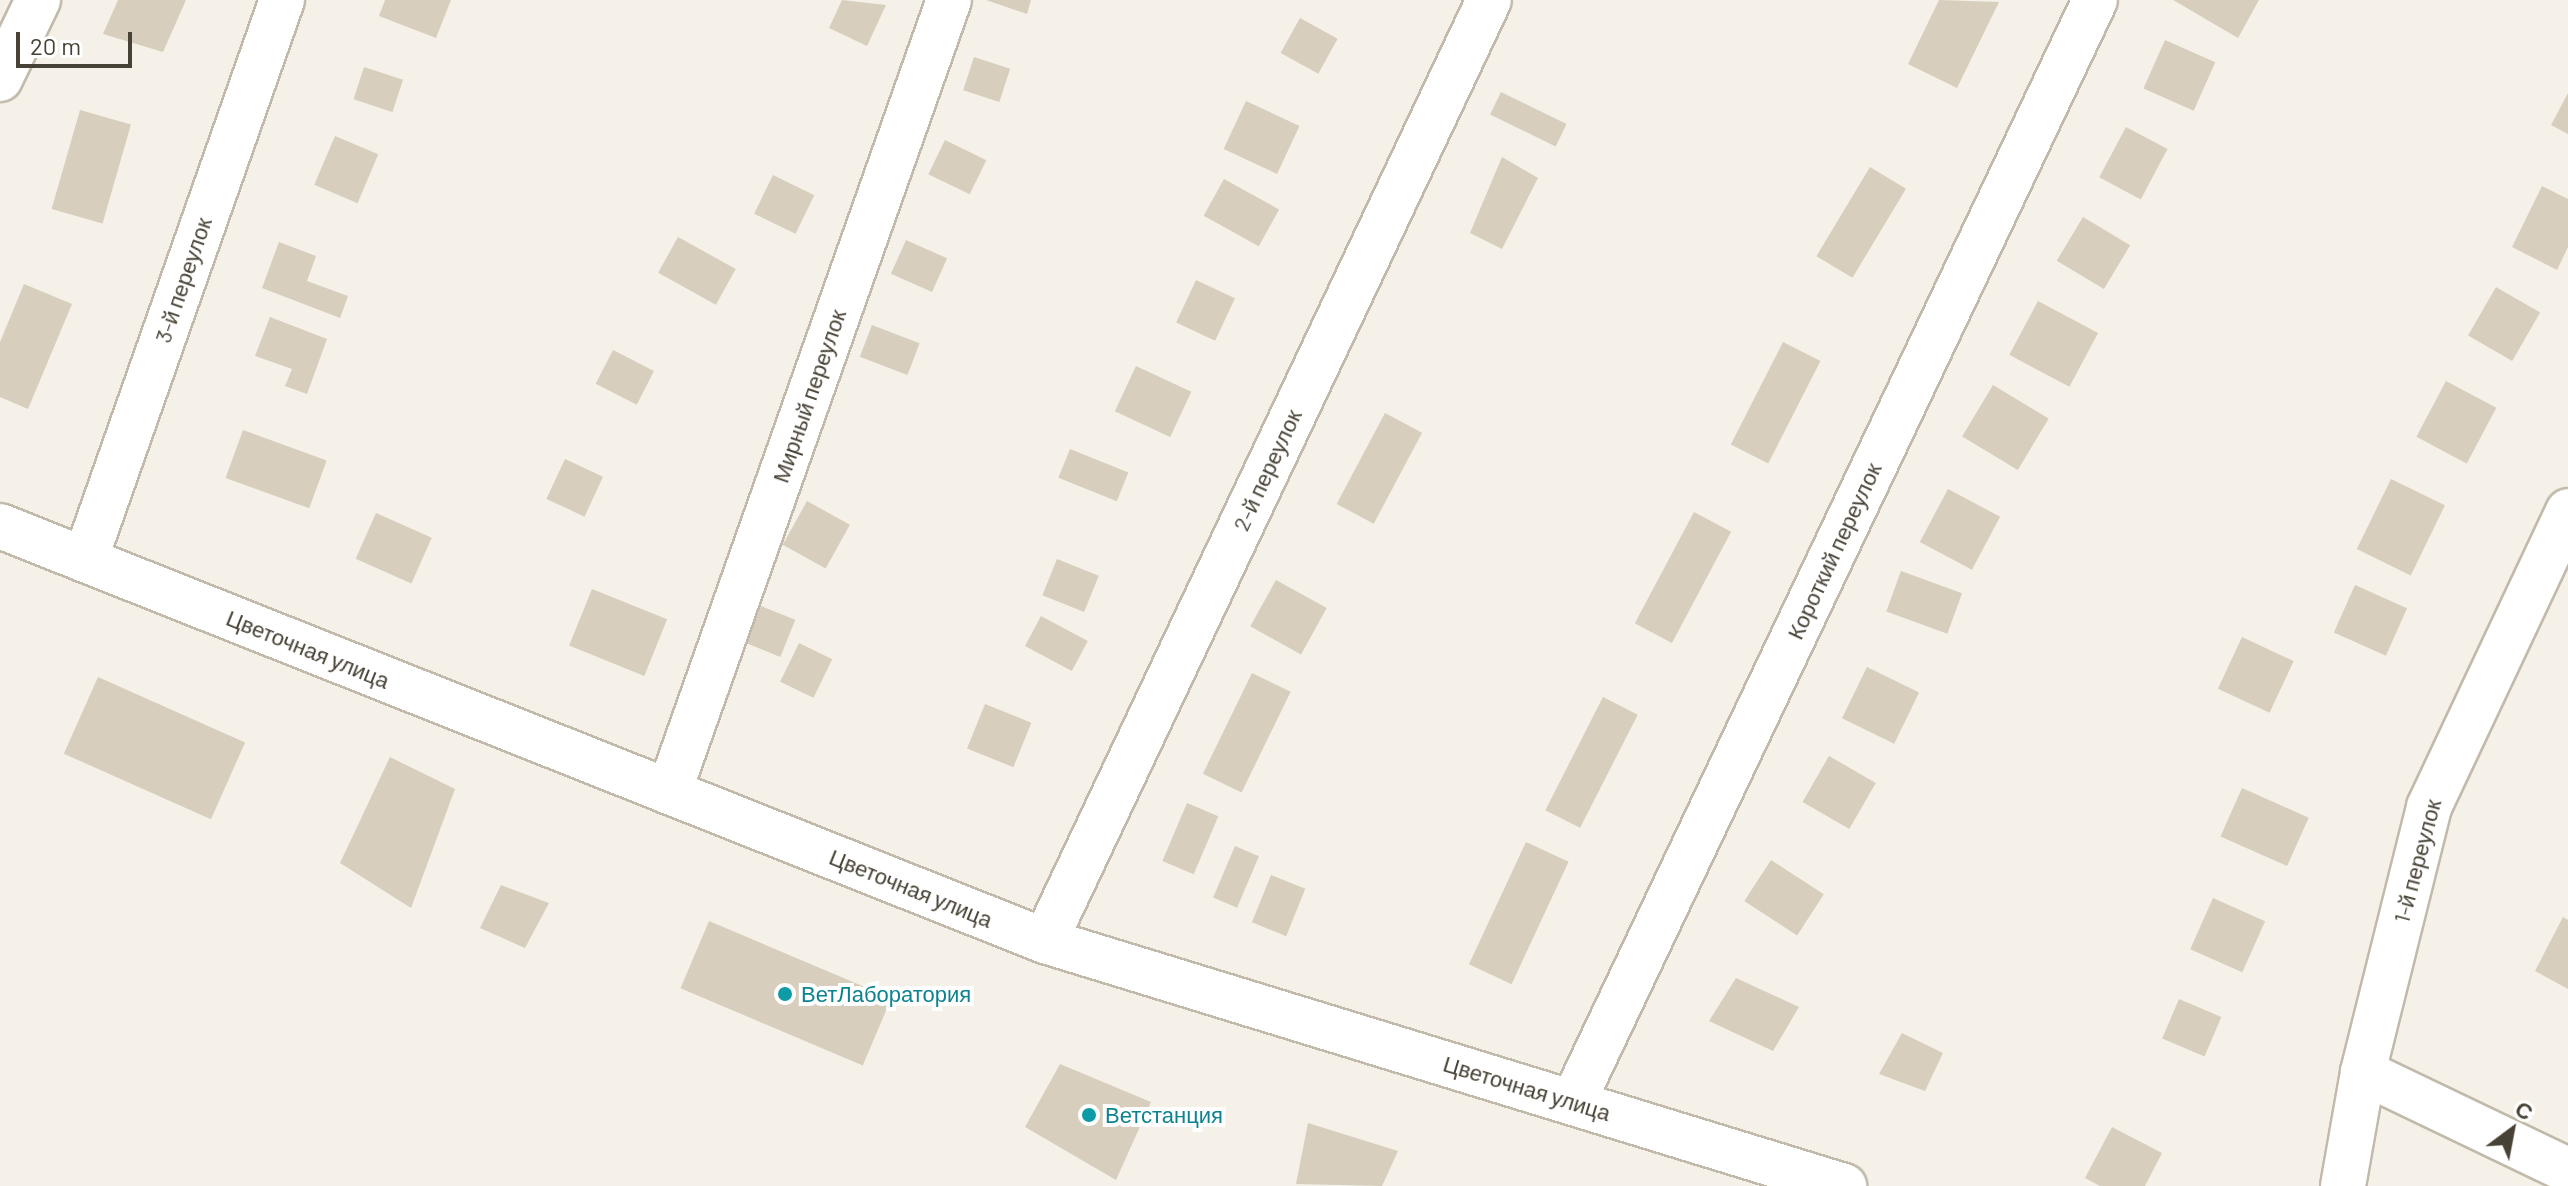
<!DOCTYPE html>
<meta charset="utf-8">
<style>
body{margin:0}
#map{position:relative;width:2568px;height:1186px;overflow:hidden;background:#f5f1e8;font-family:Barlow,sans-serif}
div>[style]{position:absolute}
.building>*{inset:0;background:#d7cebd;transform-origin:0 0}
.roads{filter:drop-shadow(2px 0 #c1baaa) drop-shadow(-2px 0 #c1baaa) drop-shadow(0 2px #c1baaa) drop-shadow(0 -2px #c1baaa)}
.minor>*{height:44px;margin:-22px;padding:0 22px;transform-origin:22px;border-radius:22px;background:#fff}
.dots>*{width:22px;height:22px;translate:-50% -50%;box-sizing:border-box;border:4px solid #fff;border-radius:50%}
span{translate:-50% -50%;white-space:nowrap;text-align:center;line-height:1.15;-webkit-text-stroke:8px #fff;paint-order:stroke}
.street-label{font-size:22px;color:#484236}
.culture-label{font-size:22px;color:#0d838f}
.left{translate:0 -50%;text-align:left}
.north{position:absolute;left:2472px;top:1090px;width:80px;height:80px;-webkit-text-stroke:6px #fff;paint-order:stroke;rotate:32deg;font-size:22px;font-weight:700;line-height:32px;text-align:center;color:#484236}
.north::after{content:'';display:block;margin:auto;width:28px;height:36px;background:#484236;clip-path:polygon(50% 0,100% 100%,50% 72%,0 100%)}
.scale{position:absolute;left:16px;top:32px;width:116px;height:36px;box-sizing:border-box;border:4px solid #484236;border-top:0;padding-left:10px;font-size:24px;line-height:28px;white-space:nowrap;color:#484236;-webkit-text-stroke:6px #fff;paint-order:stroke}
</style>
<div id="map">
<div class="building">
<div style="clip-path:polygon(118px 0,186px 0,163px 52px,103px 34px)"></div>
<div style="clip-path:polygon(385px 0,451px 0,436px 38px,379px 16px)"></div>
<div style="clip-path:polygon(842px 0,886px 5px,867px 46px,829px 28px)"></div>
<div style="clip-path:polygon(986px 0,1031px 0,1027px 14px)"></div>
<div style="clip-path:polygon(1939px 0,1999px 2px,1957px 88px,1908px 64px)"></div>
<div style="clip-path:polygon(2173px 0,2259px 0,2238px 38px)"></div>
<div style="left:1300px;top:18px;width:43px;height:40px;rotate:29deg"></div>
<div style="left:2165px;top:40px;width:55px;height:53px;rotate:24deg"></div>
<div style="left:974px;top:57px;width:38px;height:35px;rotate:18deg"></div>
<div style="left:364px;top:67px;width:41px;height:34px;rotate:18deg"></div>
<div style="left:1501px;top:92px;width:73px;height:25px;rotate:26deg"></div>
<div style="clip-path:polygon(2568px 93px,2568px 134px,2551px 125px)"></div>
<div style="left:1246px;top:101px;width:59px;height:53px;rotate:25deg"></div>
<div style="left:80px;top:110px;width:53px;height:103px;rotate:16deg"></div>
<div style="left:2126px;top:127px;width:47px;height:57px;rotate:28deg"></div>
<div style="left:335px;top:136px;width:47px;height:53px;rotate:23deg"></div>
<div style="left:945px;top:140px;width:46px;height:38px;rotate:26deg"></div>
<div style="clip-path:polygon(1502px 157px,1538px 178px,1502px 249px,1470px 233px)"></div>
<div style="left:1870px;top:167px;width:42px;height:104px;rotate:31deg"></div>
<div style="left:773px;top:175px;width:46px;height:43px;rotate:26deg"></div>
<div style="left:1224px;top:179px;width:63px;height:42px;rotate:29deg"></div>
<div style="clip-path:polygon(2542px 186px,2568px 199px,2568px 247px,2557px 270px,2512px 247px)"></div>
<div style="left:2083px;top:217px;width:55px;height:51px;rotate:31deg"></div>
<div style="left:678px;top:237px;width:66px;height:41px;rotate:29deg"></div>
<div style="left:906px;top:240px;width:45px;height:37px;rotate:24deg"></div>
<div style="clip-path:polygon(279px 242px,316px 256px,307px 281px,348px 296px,340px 318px,262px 288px)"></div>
<div style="left:1196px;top:280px;width:43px;height:47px;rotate:25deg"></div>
<div style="clip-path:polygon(24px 284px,72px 304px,28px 409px,0 397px,0 342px)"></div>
<div style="left:2496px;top:287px;width:51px;height:56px;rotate:30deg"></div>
<div style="left:2038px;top:301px;width:68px;height:61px;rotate:28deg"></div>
<div style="clip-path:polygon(270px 317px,327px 339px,307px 394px,285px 386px,292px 369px,255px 356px)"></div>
<div style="left:872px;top:325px;width:51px;height:34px;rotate:21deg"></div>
<div style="left:1783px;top:342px;width:42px;height:115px;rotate:27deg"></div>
<div style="left:613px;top:350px;width:46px;height:38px;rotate:27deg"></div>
<div style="left:1136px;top:366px;width:61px;height:50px;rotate:25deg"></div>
<div style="left:2446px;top:381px;width:57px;height:63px;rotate:28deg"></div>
<div style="left:1993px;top:385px;width:65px;height:60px;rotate:31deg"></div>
<div style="left:1385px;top:413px;width:42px;height:103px;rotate:28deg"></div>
<div style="left:243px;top:430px;width:89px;height:51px;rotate:20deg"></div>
<div style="left:1070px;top:449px;width:63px;height:31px;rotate:22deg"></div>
<div style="left:565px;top:459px;width:42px;height:44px;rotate:25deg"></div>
<div style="left:2391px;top:479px;width:60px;height:78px;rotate:26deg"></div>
<div style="left:1948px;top:489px;width:59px;height:60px;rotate:28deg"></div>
<div style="left:807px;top:501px;width:49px;height:50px;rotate:29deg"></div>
<div style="left:1694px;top:512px;width:42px;height:126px;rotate:28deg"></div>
<div style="left:376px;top:513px;width:61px;height:50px;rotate:24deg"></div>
<div style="left:1057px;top:559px;width:45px;height:39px;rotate:22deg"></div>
<div style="left:1901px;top:571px;width:65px;height:43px;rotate:20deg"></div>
<div style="left:1276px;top:580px;width:58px;height:53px;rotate:29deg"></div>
<div style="left:2355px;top:585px;width:57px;height:52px;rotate:24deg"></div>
<div style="left:592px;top:589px;width:81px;height:61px;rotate:22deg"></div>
<div style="left:761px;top:606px;width:37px;height:40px;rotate:22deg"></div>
<div style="left:1041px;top:616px;width:53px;height:34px;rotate:28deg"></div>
<div style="left:2242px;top:637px;width:57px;height:57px;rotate:25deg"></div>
<div style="left:799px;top:643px;width:37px;height:43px;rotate:26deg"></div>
<div style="left:1867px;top:667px;width:58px;height:57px;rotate:26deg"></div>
<div style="left:1252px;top:673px;width:43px;height:112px;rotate:26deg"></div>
<div style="left:98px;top:677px;width:161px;height:84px;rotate:24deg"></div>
<div style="left:1603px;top:697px;width:39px;height:127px;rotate:27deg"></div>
<div style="left:985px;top:704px;width:50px;height:48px;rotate:22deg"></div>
<div style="left:1829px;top:756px;width:54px;height:53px;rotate:30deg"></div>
<div style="clip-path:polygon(390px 757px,455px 789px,411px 908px,340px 863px)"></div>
<div style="left:2242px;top:788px;width:73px;height:53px;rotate:24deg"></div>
<div style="left:1187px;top:803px;width:34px;height:63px;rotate:23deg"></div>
<div style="left:1526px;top:842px;width:47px;height:135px;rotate:25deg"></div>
<div style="left:1235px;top:846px;width:26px;height:56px;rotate:23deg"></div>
<div style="left:1771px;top:860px;width:63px;height:49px;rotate:33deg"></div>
<div style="left:1271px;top:875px;width:37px;height:51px;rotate:22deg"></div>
<div style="clip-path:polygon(501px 885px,549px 903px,525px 948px,480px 928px)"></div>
<div style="left:2213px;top:898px;width:57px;height:56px;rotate:24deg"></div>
<div style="clip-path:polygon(2563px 917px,2568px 920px,2568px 989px,2535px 971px)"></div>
<div style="left:709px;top:921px;width:198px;height:73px;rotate:23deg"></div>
<div style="clip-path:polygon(1736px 978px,1799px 1007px,1773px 1051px,1709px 1021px)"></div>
<div style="left:2179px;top:999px;width:46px;height:43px;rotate:23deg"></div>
<div style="clip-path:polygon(1902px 1033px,1943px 1053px,1925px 1091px,1879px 1074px)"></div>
<div style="clip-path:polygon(1060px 1064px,1151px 1102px,1116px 1180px,1025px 1127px)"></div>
<div style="clip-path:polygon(1308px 1123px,1398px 1151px,1382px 1186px,1296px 1184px)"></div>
<div style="clip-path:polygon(2112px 1127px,2162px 1153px,2145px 1186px,2100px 1186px,2085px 1178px)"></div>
</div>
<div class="roads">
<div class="minor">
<div style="left:0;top:79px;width:88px;rotate:-64.3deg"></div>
<div style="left:0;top:526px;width:1124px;rotate:21.66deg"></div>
<div style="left:1045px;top:941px;width:836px;rotate:17.05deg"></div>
<div style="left:85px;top:560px;width:594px;rotate:-70.62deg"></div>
<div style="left:669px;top:792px;width:840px;rotate:-70.53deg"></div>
<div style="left:1045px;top:941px;width:1040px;rotate:-64.74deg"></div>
<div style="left:2363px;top:1072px;width:227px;rotate:25.6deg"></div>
<div style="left:1573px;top:1102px;width:1219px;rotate:-64.65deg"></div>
<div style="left:2343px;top:1186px;width:116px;rotate:-80deg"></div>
<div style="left:2363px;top:1072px;width:273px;rotate:-76deg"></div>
<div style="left:2429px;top:807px;width:327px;rotate:-64.8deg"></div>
</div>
</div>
<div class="dots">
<div style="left:785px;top:994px;background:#0f9aa8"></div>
<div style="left:1089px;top:1115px;background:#0f9aa8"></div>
</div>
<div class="street-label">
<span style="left:183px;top:280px;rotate:-71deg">3-й переулок</span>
<span style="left:809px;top:396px;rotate:-71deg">Мирный переулок</span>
<span style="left:1267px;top:470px;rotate:-65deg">2-й переулок</span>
<span style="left:1834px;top:551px;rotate:-65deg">Короткий переулок</span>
<span style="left:308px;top:649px;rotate:22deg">Цветочная улица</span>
<span style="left:2417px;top:861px;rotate:-75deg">1-й переулок</span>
<span style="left:911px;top:888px;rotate:22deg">Цветочная улица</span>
<span style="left:1527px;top:1088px;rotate:17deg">Цветочная улица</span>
</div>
<div class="culture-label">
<span class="left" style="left:801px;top:994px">ВетЛаборатория</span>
<span class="left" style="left:1105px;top:1115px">Ветстанция</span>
</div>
<div class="north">С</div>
<div class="scale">20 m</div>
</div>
